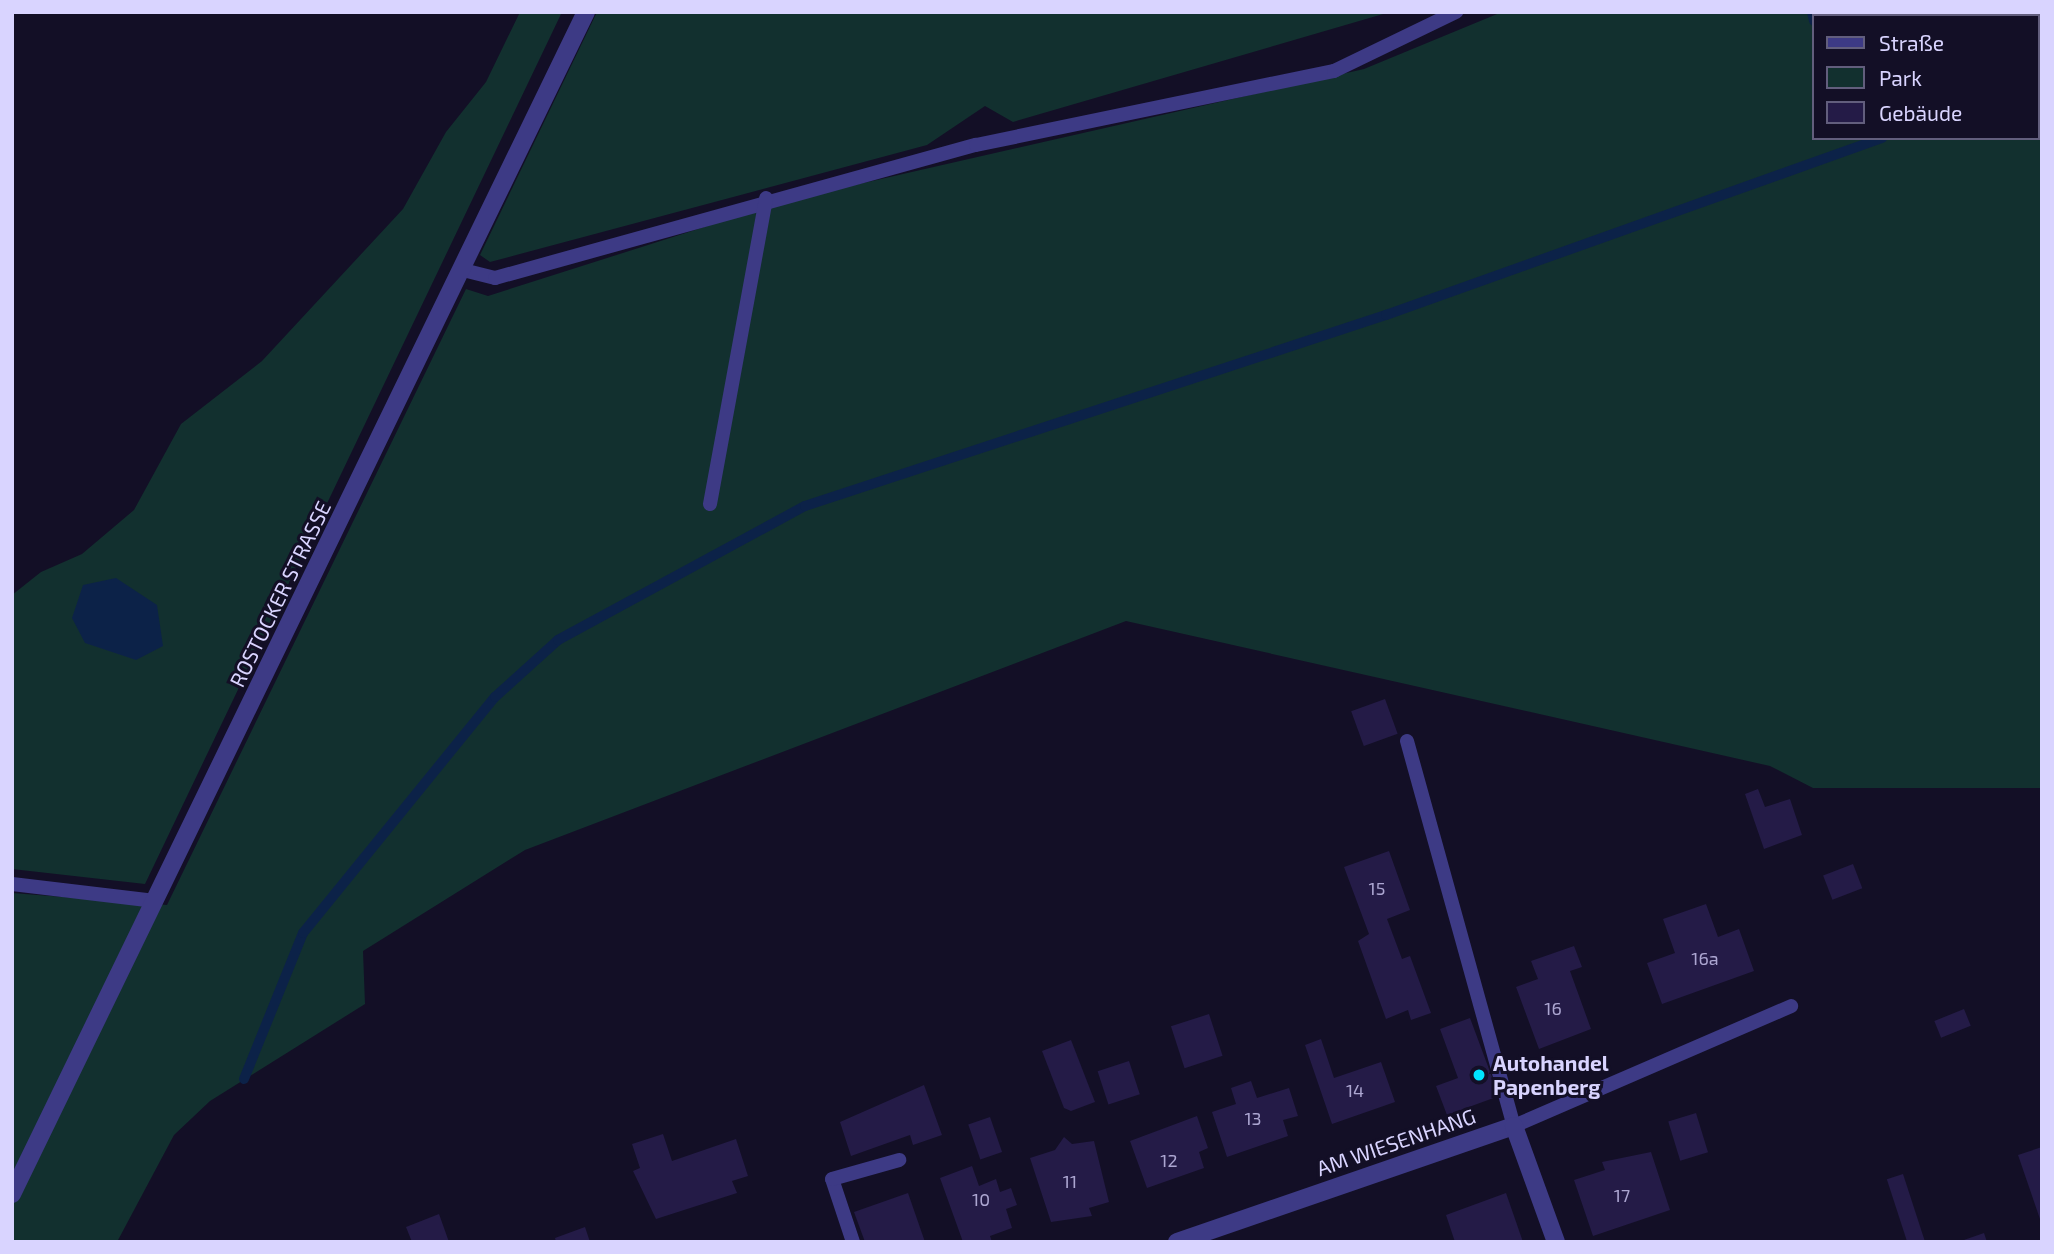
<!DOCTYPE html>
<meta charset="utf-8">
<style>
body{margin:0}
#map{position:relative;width:2054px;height:1254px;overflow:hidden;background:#130f26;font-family:"Exo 2",sans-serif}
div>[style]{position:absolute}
.green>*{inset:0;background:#12302f}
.water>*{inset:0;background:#0c2248}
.stream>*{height:10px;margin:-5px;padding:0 5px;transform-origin:5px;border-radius:5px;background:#0c2248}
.building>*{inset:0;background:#241b47;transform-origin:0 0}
.service>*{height:14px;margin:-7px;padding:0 7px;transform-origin:7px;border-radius:7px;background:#3d3a85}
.minor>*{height:18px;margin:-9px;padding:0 9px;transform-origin:9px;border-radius:9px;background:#3d3a85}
.dots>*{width:19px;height:19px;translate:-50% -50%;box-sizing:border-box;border:4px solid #130f26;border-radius:50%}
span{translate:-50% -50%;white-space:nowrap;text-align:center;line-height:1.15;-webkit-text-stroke:6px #130f26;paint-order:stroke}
.number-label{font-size:18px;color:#aca6d1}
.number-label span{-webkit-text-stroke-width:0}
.street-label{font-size:21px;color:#d9d4ff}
.poi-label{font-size:21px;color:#d9d4ff;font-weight:700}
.left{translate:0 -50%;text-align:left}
.frame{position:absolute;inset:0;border:14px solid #d9d4ff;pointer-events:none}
.legend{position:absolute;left:1812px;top:14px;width:228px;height:126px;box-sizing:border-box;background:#130f26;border:2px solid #625e7d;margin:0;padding:9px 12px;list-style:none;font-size:21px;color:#d9d4ff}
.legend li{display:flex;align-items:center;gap:14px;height:35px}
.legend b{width:35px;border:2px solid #625e7d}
</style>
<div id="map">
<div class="green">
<div style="clip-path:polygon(520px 12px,562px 12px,145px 884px,12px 869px,12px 595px,41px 572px,82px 554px,134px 510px,181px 424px,262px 361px,403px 209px,446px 132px,486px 82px)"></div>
<div style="clip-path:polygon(597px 12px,1390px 12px,1013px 122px,985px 106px,927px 145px,490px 262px,480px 255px)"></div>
<div style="clip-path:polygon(evenodd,1502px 12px,2042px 12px,2042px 788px,1813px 788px,1770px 766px,1126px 621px,525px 850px,363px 951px,365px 1004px,210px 1101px,174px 1135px,117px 1242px,12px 1242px,12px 893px,167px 905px,466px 289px,488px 296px,789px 200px,1364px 69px,1502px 12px,1814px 16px,2038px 16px,2038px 138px,1814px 138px,1814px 16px)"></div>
</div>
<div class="water">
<div style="clip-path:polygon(116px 578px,157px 605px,163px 646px,136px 660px,85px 643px,72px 618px,83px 585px)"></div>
</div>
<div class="stream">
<div style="left:1812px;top:12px;width:9px;rotate:77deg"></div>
<div style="left:2038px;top:87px;width:4px;rotate:-14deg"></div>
<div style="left:244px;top:1079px;width:157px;rotate:-68deg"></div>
<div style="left:303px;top:933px;width:304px;rotate:-50.9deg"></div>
<div style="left:495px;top:697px;width:85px;rotate:-42.1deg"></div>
<div style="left:558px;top:640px;width:281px;rotate:-28.5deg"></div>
<div style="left:805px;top:506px;width:612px;rotate:-18.2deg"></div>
<div style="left:1386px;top:315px;width:527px;rotate:-19.64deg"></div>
</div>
<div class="building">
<div style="left:1385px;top:699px;width:37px;height:36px;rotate:70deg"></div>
<div style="clip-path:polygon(1758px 789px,1765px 807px,1790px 799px,1802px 835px,1764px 849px,1745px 794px)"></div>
<div style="clip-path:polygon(1389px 851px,1410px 910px,1387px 919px,1402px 959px,1410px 956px,1431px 1013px,1411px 1020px,1408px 1010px,1386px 1019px,1358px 941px,1369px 934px,1344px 867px)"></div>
<div style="left:1853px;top:864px;width:26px;height:32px;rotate:69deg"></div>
<div style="clip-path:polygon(1706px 904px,1718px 937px,1739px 929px,1754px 971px,1662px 1004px,1647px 963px,1675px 953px,1663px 919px)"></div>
<div style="clip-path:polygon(1574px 946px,1582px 967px,1570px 971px,1591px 1029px,1539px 1049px,1516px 987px,1538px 979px,1531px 961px)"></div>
<div style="left:1964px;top:1009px;width:18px;height:32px;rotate:68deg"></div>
<div style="left:1209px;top:1014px;width:44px;height:40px;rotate:72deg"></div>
<div style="clip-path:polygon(1470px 1018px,1499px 1096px,1447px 1115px,1436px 1086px,1458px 1078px,1440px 1029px)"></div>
<div style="clip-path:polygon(1321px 1039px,1334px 1078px,1381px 1062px,1395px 1102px,1332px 1124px,1305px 1045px)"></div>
<div style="clip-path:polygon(1071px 1040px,1095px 1102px,1071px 1111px,1064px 1108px,1042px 1051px)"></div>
<div style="left:1129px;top:1061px;width:35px;height:33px;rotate:72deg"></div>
<div style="clip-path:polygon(1251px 1081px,1257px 1098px,1289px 1088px,1298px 1116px,1283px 1120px,1288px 1136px,1227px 1157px,1212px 1112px,1236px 1104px,1231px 1088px)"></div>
<div style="clip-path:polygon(924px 1085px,942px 1135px,913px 1145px,910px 1135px,851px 1156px,840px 1122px)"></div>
<div style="left:1696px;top:1113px;width:41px;height:29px;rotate:73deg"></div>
<div style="clip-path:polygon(1197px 1116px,1208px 1148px,1199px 1152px,1204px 1168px,1147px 1188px,1130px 1141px)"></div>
<div style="left:990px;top:1117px;width:37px;height:23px;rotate:71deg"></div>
<div style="clip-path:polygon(663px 1134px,672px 1161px,736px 1139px,748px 1176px,732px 1181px,737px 1193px,656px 1219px,633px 1171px,640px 1168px,632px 1144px)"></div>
<div style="clip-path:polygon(1064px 1137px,1072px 1144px,1094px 1141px,1109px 1202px,1089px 1208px,1092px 1216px,1051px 1222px,1030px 1158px,1055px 1150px)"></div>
<div style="clip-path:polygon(2042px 1147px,2042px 1222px,2041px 1222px,2018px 1155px)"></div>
<div style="clip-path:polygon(1651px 1152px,1670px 1210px,1593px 1236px,1574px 1180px,1605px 1170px,1602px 1162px)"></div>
<div style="clip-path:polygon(972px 1166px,979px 1186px,996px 1179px,1000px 1192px,1011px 1188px,1017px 1205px,1006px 1209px,1012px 1228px,990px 1236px,992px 1242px,963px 1242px,940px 1178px)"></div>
<div style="left:1903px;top:1174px;width:71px;height:17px;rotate:72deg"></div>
<div style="clip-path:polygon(908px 1193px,925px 1242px,865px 1242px,854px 1212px)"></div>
<div style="clip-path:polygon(1506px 1193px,1523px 1242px,1455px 1242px,1446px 1215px)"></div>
<div style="clip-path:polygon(439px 1214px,449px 1242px,412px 1242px,406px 1227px)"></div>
<div style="clip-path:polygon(585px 1227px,590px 1242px,556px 1242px,555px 1238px)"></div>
<div style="clip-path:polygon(1984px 1233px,1987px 1242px,1961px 1242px,1961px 1241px)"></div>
</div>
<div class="service">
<div style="left:463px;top:270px;width:33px;rotate:14deg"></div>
<div style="left:495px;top:278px;width:499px;rotate:-15.5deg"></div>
<div style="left:976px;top:145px;width:366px;rotate:-11.7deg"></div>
<div style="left:1334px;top:71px;width:136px;rotate:-25.8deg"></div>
<div style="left:710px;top:504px;width:311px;rotate:-79.6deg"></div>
<div style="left:1407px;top:741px;width:400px;rotate:74.5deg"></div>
<div style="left:1514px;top:1126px;width:302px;rotate:-23.4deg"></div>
<div style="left:12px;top:884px;width:144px;rotate:6.8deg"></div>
<div style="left:853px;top:1242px;width:66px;rotate:-108.4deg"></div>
<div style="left:832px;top:1179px;width:70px;rotate:-15.8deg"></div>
</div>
<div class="minor">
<div style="left:12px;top:1194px;width:1314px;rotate:-64.1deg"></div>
<div style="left:1177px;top:1242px;width:356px;rotate:-19deg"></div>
<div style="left:1514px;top:1126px;width:123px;rotate:70.1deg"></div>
</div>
<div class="dots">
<div style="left:1479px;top:1075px;background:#00e5ff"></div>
</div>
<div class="number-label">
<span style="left:1377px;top:888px">15</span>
<span style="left:1705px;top:958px">16a</span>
<span style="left:1553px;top:1008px">16</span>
<span style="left:1355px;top:1090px">14</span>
<span style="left:1253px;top:1118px">13</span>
<span style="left:1169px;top:1160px">12</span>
<span style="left:1070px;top:1181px">11</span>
<span style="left:1622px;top:1195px">17</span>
<span style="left:981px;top:1199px">10</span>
</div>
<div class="street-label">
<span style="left:280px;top:594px;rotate:-64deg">ROSTOCKER STRASSE</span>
<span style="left:1396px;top:1142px;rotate:-19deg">AM WIESENHANG</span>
</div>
<div class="poi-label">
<span class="left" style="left:1493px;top:1075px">Autohandel<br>Papenberg</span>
</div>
<div class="frame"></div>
<ul class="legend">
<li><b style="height:9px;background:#3d3a85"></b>Straße</li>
<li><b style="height:19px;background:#12302f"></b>Park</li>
<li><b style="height:19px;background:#241b47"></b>Gebäude</li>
</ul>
</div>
